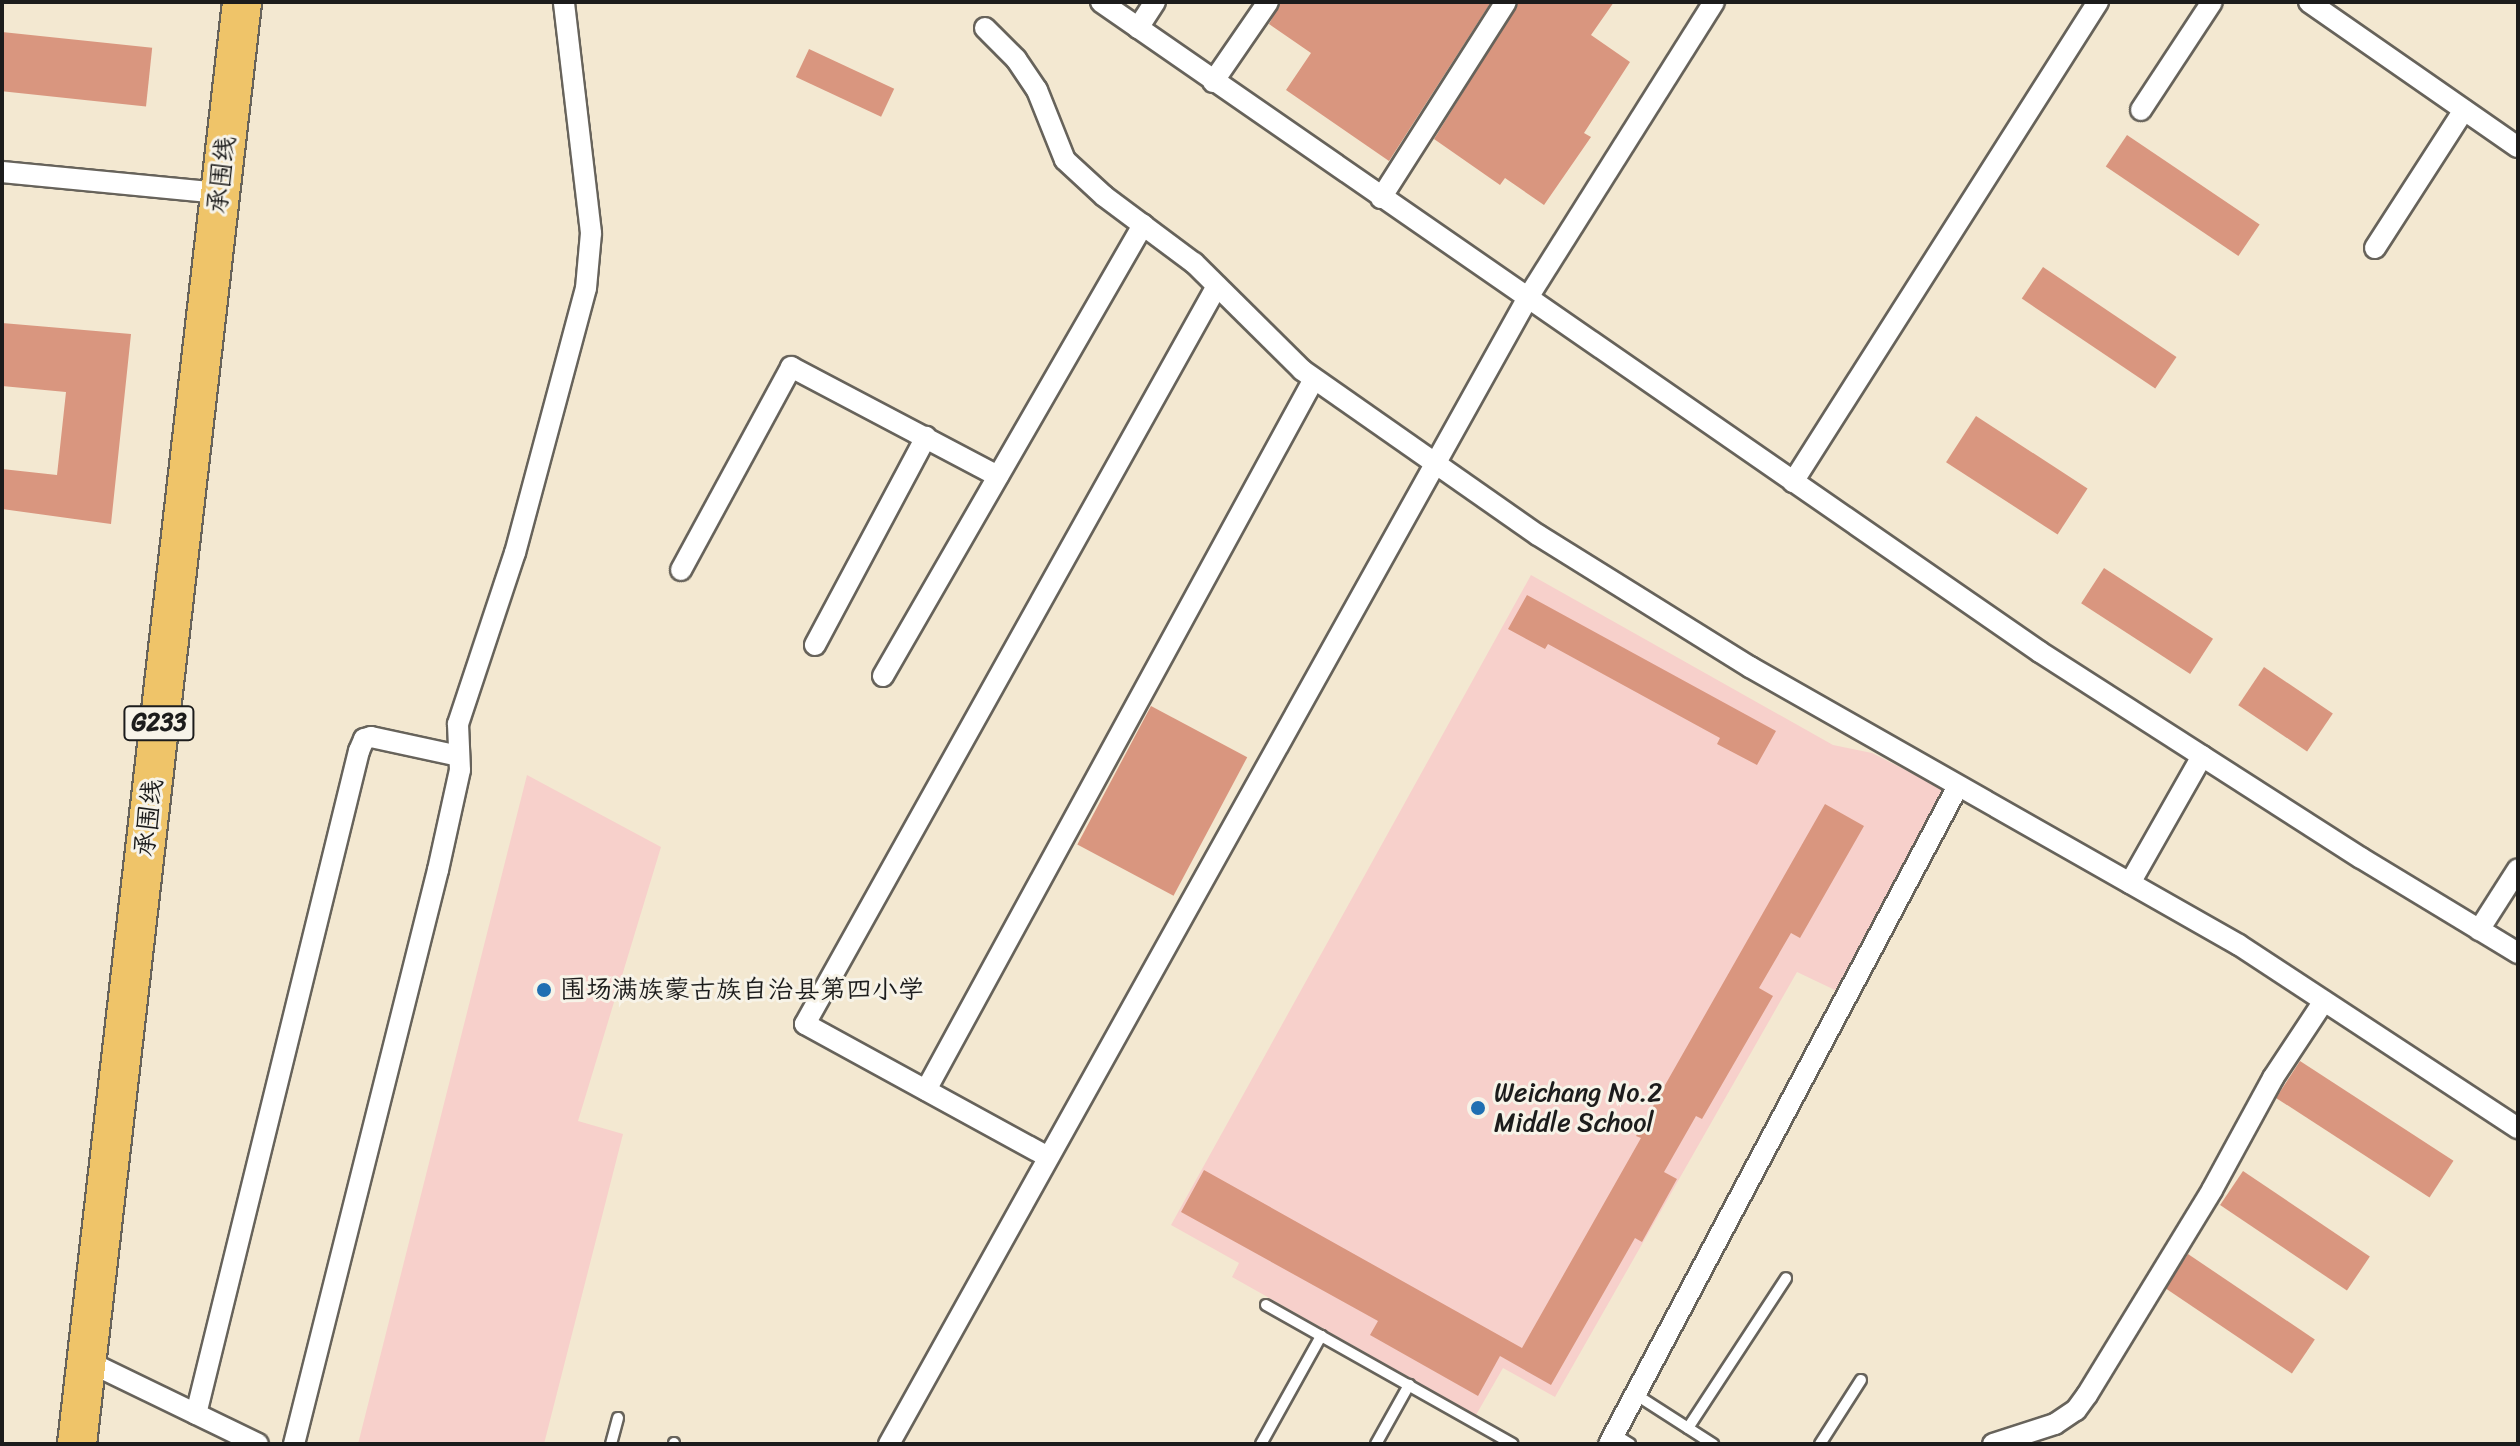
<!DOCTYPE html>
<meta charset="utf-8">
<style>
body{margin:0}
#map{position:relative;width:2520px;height:1446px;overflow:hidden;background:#f3e8d1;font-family:Sriracha,"LXGW WenKai TC",sans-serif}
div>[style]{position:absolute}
.built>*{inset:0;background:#f7d0cb}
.building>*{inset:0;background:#d9967f;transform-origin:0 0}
.roads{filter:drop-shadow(2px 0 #67635b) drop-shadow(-2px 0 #67635b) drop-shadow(0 2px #67635b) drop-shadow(0 -2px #67635b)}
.lane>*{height:10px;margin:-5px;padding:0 5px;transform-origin:5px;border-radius:5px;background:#fff}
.street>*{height:20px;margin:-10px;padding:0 10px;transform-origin:10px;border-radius:10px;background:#fff}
.highway>*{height:38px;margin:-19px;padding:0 19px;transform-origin:19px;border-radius:19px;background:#efc469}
.dots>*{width:22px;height:22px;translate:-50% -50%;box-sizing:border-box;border:4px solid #f7f3e8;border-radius:50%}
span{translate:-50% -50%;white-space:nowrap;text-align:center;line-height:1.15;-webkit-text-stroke:6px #f7f3e8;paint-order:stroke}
.shield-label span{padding:2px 6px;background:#f7f3e8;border:2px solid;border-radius:6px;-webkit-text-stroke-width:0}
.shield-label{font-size:24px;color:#1c1c1c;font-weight:700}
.street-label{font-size:26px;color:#1c1c1c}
.poi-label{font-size:26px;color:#1c1c1c}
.left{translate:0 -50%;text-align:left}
.frame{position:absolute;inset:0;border:4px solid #1c1c1c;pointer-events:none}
</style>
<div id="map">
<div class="built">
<div style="clip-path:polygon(1531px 575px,1833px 745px,1872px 753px,1943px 789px,1837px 991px,1797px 972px,1555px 1397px,1503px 1368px,1476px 1415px,1232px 1277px,1239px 1263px,1171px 1225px)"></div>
<div style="clip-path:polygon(527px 775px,661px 847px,578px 1121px,623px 1134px,544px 1444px,358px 1444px)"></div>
</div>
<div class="building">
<div style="clip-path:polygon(1281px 2px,1491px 2px,1389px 161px,1286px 90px,1311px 53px,1269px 24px)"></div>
<div style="clip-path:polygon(1519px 2px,1614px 2px,1591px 35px,1630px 62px,1584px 133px,1591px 137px,1544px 205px,1505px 178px,1500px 185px,1434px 139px)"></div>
<div style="left:2px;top:32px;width:151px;height:59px;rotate:6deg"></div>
<div style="left:809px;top:49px;width:94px;height:31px;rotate:25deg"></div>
<div style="left:2127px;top:135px;width:160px;height:38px;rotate:34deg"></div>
<div style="left:2043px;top:267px;width:161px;height:38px;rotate:34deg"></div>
<div style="clip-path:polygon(2px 323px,131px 334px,111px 524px,2px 509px,2px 469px,57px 475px,66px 392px,2px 386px)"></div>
<div style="left:1976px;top:416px;width:133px;height:55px;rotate:33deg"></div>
<div style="left:2104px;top:568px;width:130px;height:42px;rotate:33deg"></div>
<div style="clip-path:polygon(1527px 595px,1776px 731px,1757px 765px,1717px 744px,1720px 738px,1548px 644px,1545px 649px,1508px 629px)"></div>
<div style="left:2264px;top:667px;width:83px;height:46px;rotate:34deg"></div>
<div style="left:1151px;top:706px;width:109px;height:157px;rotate:28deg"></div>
<div style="clip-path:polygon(1825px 804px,1864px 826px,1800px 938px,1791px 933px,1759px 988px,1773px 996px,1702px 1119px,1696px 1116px,1664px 1172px,1677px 1179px,1642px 1242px,1635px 1238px,1551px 1385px,1500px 1356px,1478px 1396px,1370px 1335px,1378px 1321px,1181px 1212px,1204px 1170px,1522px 1348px,1641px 1138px,1636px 1136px)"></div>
<div style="left:2300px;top:1061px;width:183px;height:44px;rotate:33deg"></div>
<div style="left:2243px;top:1171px;width:153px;height:41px;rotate:34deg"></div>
<div style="left:2188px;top:1254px;width:153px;height:41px;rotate:34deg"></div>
</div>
<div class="roads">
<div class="lane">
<div style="left:1266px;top:1305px;width:283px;rotate:29.4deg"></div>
<div style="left:1635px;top:1394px;width:93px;rotate:32.7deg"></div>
<div style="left:1688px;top:1428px;width:179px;rotate:-56.8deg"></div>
<div style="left:1614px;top:1434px;width:19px;rotate:32deg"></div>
<div style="left:611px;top:1444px;width:27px;rotate:-75deg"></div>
<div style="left:674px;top:1444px;width:1px;rotate:-90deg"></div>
<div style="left:1261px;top:1444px;width:124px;rotate:-60.9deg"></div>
<div style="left:1376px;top:1444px;width:68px;rotate:-60.8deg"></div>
<div style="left:1820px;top:1444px;width:76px;rotate:-57.4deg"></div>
</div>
<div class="street">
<div style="left:1101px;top:2px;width:1142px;rotate:34.69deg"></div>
<div style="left:2040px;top:652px;width:381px;rotate:32.7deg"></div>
<div style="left:2361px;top:858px;width:184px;rotate:31.2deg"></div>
<div style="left:2309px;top:2px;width:254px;rotate:34.8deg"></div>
<div style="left:985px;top:28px;width:44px;rotate:45deg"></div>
<div style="left:1016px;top:59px;width:37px;rotate:56deg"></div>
<div style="left:1037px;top:90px;width:75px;rotate:68.2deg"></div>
<div style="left:1065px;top:160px;width:53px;rotate:42.7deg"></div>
<div style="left:1104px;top:196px;width:112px;rotate:36.7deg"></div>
<div style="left:1194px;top:263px;width:152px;rotate:44.7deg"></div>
<div style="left:1302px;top:370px;width:288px;rotate:35deg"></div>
<div style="left:1538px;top:535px;width:250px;rotate:31.9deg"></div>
<div style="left:1750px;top:667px;width:562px;rotate:29.62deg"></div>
<div style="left:2239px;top:945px;width:334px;rotate:33.3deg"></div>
<div style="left:1138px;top:28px;width:31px;rotate:-57deg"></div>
<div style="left:1213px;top:82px;width:97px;rotate:-55.5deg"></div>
<div style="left:2141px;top:110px;width:129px;rotate:-56.7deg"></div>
<div style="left:2px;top:172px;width:219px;rotate:5.5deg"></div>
<div style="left:1381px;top:198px;width:232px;rotate:-57.5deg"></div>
<div style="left:2375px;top:248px;width:164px;rotate:-57.2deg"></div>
<div style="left:1793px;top:482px;width:569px;rotate:-57.57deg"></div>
<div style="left:681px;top:570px;width:231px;rotate:-61.5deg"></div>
<div style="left:791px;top:367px;width:234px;rotate:27.8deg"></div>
<div style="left:815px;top:645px;width:236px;rotate:-61.9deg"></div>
<div style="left:883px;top:676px;width:521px;rotate:-60.04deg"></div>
<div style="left:2130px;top:883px;width:146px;rotate:-60.4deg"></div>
<div style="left:2479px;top:930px;width:72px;rotate:-57.4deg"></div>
<div style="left:926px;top:1090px;width:810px;rotate:-61.38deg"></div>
<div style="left:1048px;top:1157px;width:277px;rotate:-151.3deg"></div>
<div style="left:805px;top:1024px;width:845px;rotate:-60.83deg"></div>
<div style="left:87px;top:1361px;width:190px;rotate:25.9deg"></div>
<div style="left:196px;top:1414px;width:683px;rotate:-76.19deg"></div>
<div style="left:359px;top:751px;width:13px;rotate:-67deg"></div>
<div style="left:364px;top:739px;width:7px;rotate:-16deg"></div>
<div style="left:371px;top:737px;width:90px;rotate:12.2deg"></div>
<div style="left:294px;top:1444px;width:592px;rotate:-75.92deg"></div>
<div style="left:438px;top:870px;width:102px;rotate:-77.6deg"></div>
<div style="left:460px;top:770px;width:46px;rotate:-92.5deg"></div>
<div style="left:458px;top:724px;width:180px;rotate:-71.6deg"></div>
<div style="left:515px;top:553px;width:274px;rotate:-75deg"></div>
<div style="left:586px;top:288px;width:55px;rotate:-84.8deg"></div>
<div style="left:591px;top:233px;width:233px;rotate:-96.7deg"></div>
<div style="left:889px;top:1444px;width:1311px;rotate:-60.87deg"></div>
<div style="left:1527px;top:299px;width:351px;rotate:-57.8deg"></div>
<div style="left:1609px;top:1444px;width:745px;rotate:-62.06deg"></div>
<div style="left:1993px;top:1444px;width:65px;rotate:-17.9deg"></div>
<div style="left:2055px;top:1424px;width:25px;rotate:-34deg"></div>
<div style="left:2076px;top:1410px;width:19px;rotate:-54deg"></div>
<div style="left:2087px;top:1395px;width:240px;rotate:-58.6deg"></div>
<div style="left:2212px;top:1190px;width:128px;rotate:-61.4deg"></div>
<div style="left:2273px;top:1078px;width:92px;rotate:-56.5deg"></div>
</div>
<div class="highway">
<div style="left:77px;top:1444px;width:1451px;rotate:-83.47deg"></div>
</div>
</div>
<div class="dots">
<div style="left:544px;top:990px;background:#1f6fb2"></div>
<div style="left:1478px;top:1108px;background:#1f6fb2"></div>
</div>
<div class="shield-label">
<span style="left:159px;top:723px">G233</span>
</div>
<div class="street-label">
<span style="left:222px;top:175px;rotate:-83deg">承围线</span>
<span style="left:149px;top:818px;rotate:-83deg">承围线</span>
</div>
<div class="poi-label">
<span class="left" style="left:560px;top:990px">围场满族蒙古族自治县第四小学</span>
<span class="left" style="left:1494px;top:1108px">Weichang No.2<br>Middle School</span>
</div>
<div class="frame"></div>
</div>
